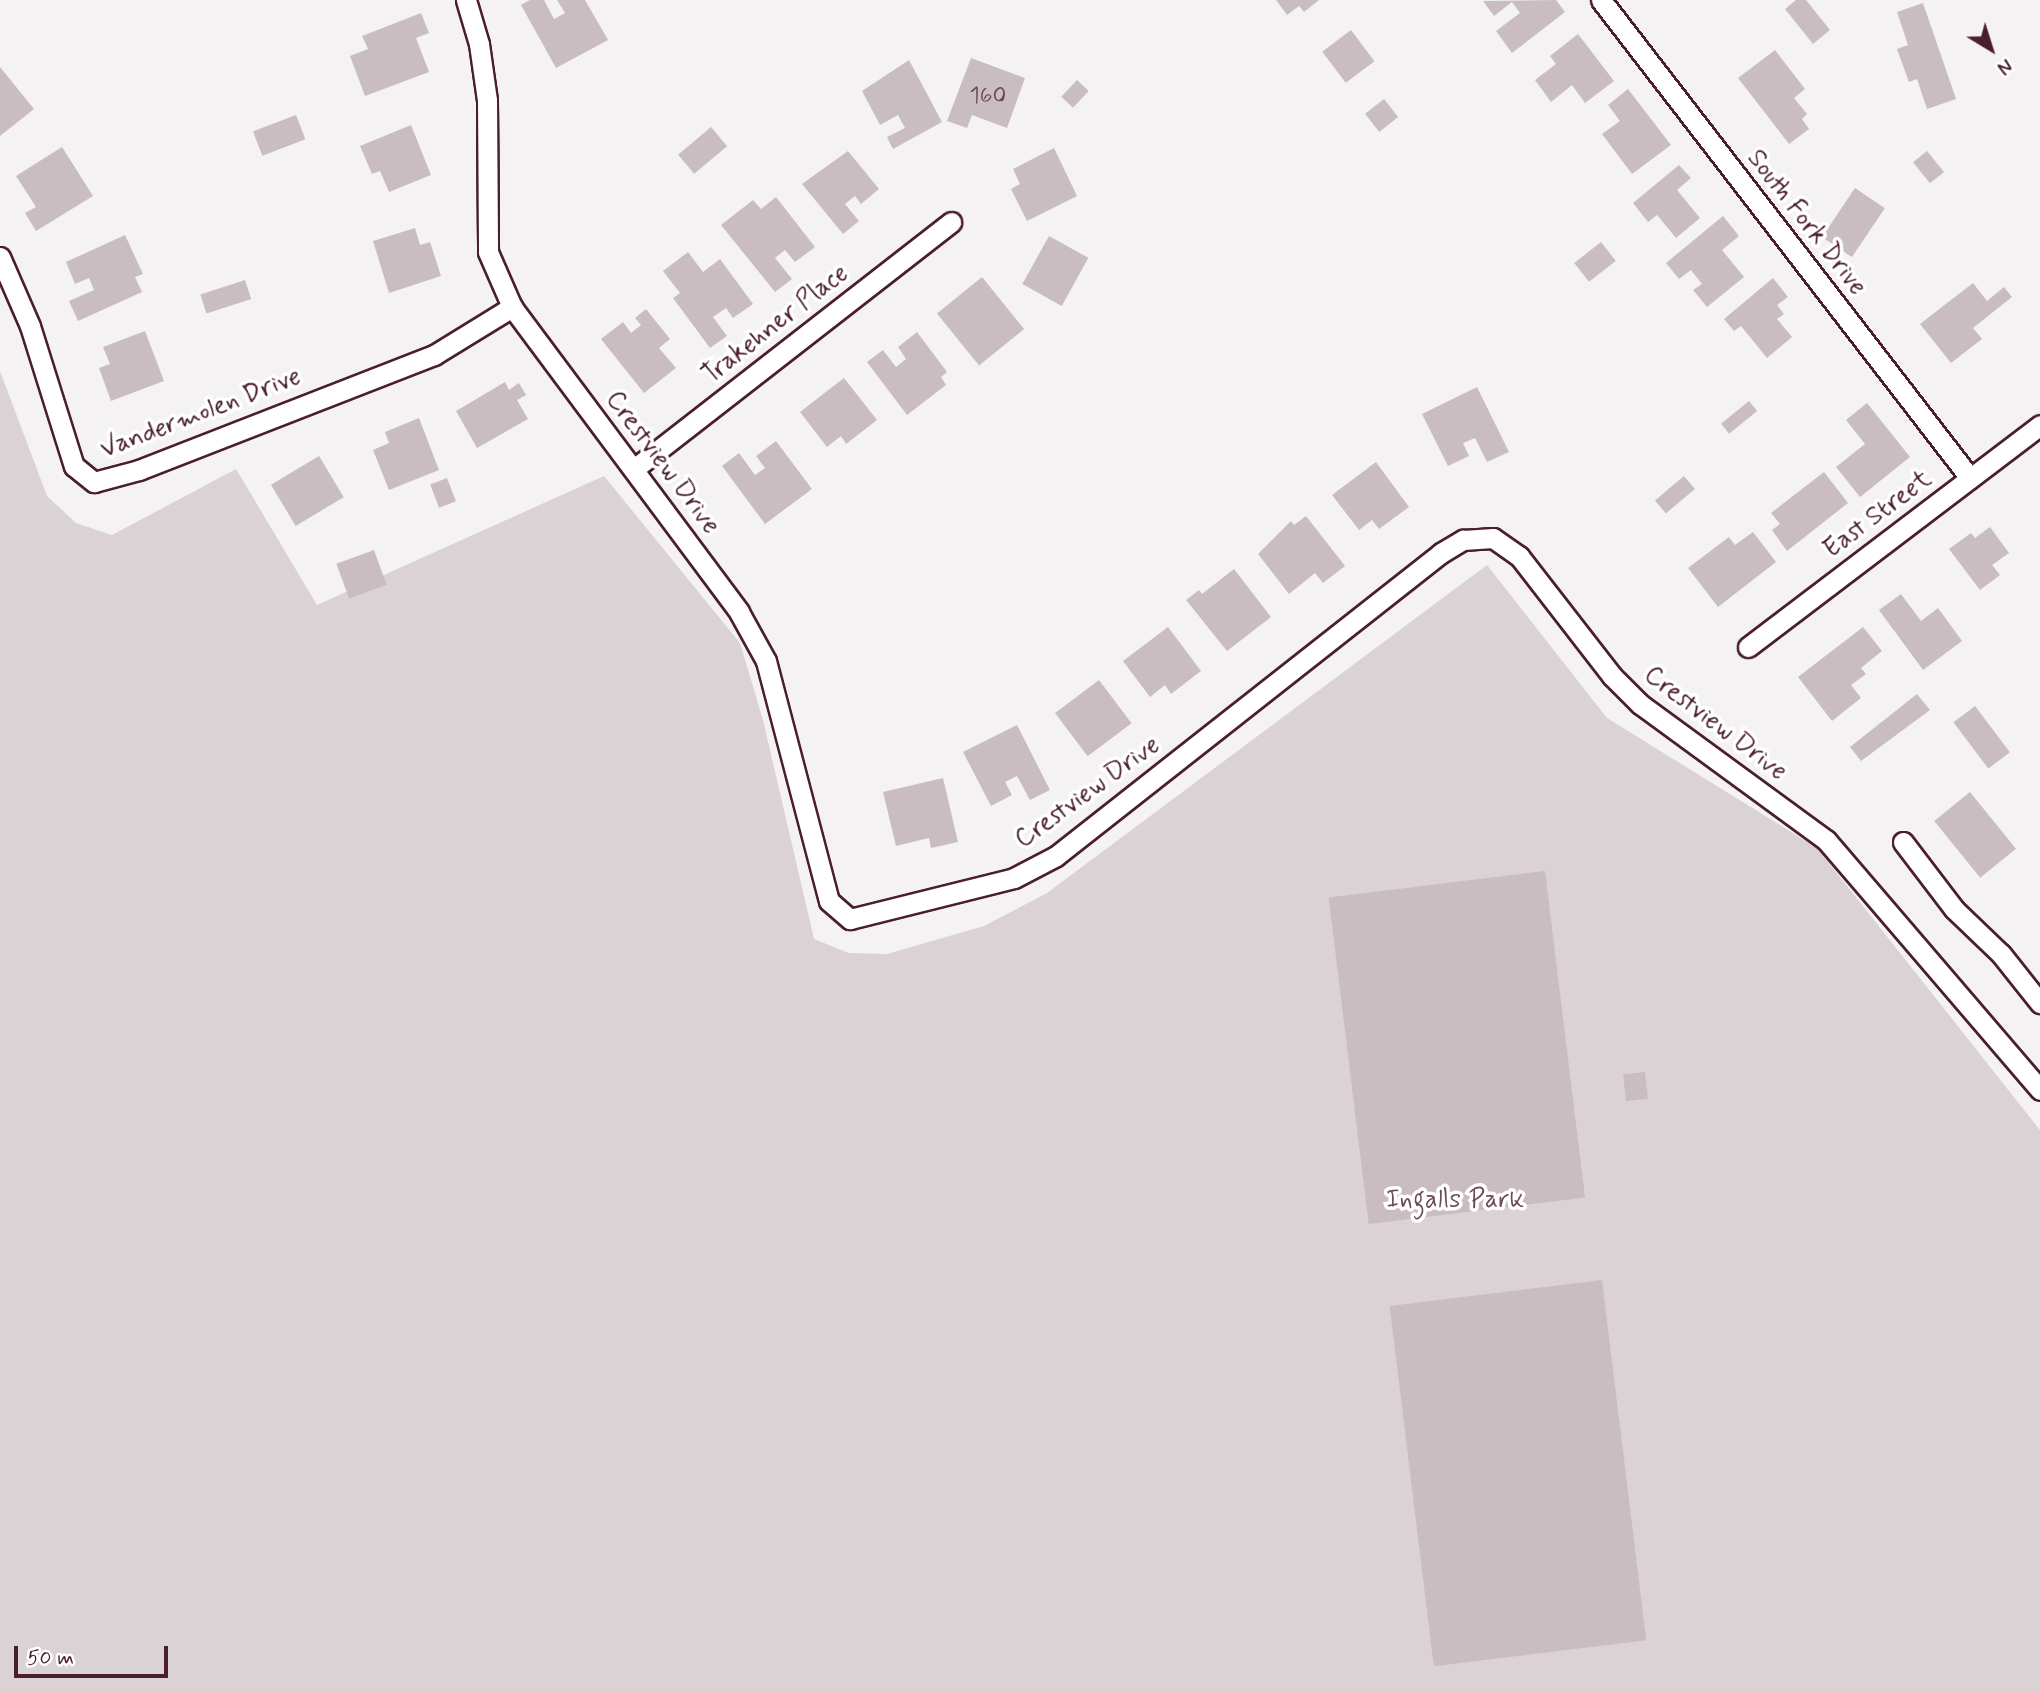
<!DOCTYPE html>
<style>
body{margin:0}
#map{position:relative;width:2040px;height:1691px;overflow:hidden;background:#f4f2f2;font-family:Mynerve,sans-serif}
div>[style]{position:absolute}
.green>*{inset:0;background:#dbd2d5}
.building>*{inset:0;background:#cabdc1;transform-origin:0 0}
.roads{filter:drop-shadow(2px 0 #4a1f2b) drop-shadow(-2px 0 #4a1f2b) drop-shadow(0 2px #4a1f2b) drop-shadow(0 -2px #4a1f2b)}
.street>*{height:19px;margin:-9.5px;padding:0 9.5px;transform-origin:9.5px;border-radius:9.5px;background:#fff}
span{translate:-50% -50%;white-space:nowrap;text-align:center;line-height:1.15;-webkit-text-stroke:7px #fff;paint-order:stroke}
.number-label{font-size:23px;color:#6a4650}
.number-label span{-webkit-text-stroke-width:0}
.street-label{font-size:26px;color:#4a1f2b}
.park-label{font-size:26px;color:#6e4c56}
.north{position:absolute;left:1956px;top:14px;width:70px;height:70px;-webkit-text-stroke:5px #fff;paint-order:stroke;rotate:142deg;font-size:19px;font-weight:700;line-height:28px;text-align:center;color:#4a1f2b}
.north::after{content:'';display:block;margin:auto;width:24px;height:32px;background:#4a1f2b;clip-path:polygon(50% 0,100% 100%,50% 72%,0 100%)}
.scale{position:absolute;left:14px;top:1646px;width:154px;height:32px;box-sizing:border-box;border:4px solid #4a1f2b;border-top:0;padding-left:9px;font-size:21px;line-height:24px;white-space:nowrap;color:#4a1f2b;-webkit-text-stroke:5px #fff;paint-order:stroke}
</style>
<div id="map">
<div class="green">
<div style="clip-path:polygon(0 371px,47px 496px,76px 523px,112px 535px,236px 469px,317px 605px,604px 476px,740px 643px,763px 720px,814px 939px,849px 953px,887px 954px,984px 926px,1047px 893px,1487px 565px,1607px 718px,1817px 848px,2040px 1130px,2040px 1691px,0 1691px)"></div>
</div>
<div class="building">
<div style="clip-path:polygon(530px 0,544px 0,554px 19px,565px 13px,557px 0,585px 0,608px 40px,556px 68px,521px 5px)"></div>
<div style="clip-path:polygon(1276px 0,1319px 0,1304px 12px,1299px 6px,1287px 15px)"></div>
<div style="clip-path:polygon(1556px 0,1565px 12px,1512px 53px,1496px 31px,1520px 13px,1512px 2px,1494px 16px,1483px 1px)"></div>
<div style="clip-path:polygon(1796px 0,1806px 0,1830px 30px,1813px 44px,1785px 9px)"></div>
<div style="clip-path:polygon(1923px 3px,1956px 99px,1927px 109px,1917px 79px,1909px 82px,1897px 49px,1908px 45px,1897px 12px)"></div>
<div style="clip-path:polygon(421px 13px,429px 33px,416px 38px,429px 72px,365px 96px,350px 56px,368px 49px,362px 36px)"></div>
<div style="left:1351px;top:30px;width:39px;height:36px;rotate:53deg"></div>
<div style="clip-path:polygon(1578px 34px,1614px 81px,1585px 103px,1572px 85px,1551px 102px,1535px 80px,1556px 64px,1550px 56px)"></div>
<div style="clip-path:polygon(1775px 50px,1805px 89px,1794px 98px,1807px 114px,1802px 119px,1809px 129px,1789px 144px,1738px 78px)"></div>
<div style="clip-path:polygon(971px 58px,1025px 78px,1007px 128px,972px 115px,967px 128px,947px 121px)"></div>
<div style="clip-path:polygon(909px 60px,942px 122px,893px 149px,887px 137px,905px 128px,898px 115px,880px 125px,862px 91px)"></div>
<div style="clip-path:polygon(0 67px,34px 109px,0 136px)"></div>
<div style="left:1077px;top:80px;width:16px;height:23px;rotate:43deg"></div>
<div style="clip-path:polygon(1628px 89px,1671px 145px,1632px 174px,1602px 134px,1620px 121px,1608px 105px)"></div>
<div style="left:1384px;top:99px;width:23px;height:24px;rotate:52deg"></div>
<div style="left:296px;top:115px;width:26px;height:46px;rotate:69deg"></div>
<div style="clip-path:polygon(411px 125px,431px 175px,389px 192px,380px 171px,372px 174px,360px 146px)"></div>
<div style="left:711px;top:127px;width:25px;height:43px;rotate:50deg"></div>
<div style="clip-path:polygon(62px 147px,93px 196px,36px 231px,25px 213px,36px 207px,16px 176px)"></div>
<div style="clip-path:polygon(1054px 148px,1077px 196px,1027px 221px,1011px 189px,1020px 184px,1013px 169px)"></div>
<div style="clip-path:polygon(848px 151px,879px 189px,861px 204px,855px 196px,845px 204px,859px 221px,843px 234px,802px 184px)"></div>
<div style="left:1927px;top:151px;width:27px;height:18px;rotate:51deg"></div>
<div style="clip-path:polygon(1679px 165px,1691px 178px,1677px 190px,1700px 218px,1676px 238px,1657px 215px,1648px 222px,1633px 203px)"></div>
<div style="left:1855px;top:188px;width:36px;height:59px;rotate:34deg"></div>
<div style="clip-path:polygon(776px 197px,815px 247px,795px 262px,785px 250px,775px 258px,792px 279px,775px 292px,721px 225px,753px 200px,761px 209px)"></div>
<div style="clip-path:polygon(1723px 216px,1739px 236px,1722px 250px,1744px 277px,1707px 307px,1693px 290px,1702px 284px,1691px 270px,1679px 279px,1666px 263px)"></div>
<div style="clip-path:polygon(415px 228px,420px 245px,430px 242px,441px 276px,389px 293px,373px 241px)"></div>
<div style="clip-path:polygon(125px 235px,143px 274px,135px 277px,142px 292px,78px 321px,69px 301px,94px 290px,89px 278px,75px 284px,66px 262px)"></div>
<div style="left:1049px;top:236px;width:45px;height:55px;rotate:29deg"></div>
<div style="left:1601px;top:242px;width:24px;height:34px;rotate:52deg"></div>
<div style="clip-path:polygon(688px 252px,703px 272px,720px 259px,753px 304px,733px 318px,726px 308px,713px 317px,727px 336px,710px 348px,673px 298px,680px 293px,663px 271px)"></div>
<div style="left:982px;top:277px;width:67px;height:58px;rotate:51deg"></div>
<div style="clip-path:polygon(1773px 278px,1788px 297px,1777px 305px,1784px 314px,1777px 319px,1792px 337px,1767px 358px,1741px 326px,1734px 331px,1724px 319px)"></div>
<div style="left:245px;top:280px;width:20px;height:47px;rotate:72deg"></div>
<div style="clip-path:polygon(1973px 283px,1987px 301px,2004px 287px,2012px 297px,1973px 328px,1982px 339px,1951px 363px,1920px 324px)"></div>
<div style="clip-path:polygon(646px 309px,670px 339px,659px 348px,676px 368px,644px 393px,601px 339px,623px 322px,631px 333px,641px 325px,635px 318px)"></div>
<div style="clip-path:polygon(145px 331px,164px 381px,111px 401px,99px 368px,110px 364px,103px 347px)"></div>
<div style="clip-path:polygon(917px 332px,947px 372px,941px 377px,946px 385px,907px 415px,867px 362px,883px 350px,896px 367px,906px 359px,898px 347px)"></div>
<div style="clip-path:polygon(844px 378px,877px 420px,846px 444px,841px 436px,827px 447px,800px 412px)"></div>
<div style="clip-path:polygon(505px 382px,509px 390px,519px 383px,526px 395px,517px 400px,528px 419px,477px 448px,456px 411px)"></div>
<div style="clip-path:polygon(1477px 387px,1509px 452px,1487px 462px,1475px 438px,1463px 443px,1469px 456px,1448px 466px,1422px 414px)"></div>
<div style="left:1749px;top:401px;width:13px;height:36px;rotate:51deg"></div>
<div style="clip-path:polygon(1867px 403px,1910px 457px,1860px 497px,1836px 467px,1865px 444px,1846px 420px)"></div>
<div style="clip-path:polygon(419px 418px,439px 470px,389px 490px,373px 450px,389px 443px,385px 432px)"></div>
<div style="clip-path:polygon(776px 441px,812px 489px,765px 524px,722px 466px,739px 453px,755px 475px,765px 468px,756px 456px)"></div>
<div style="left:319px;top:456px;width:48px;height:56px;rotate:59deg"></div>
<div style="clip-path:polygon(1376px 462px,1409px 507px,1379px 529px,1372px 520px,1359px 530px,1332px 495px)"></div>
<div style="clip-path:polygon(1824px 472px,1848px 503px,1787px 551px,1772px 530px,1780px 524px,1771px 513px)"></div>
<div style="left:1684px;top:476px;width:17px;height:38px;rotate:50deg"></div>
<div style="left:447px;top:478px;width:25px;height:18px;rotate:69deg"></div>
<div style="clip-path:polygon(1306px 516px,1345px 566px,1323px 583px,1315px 573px,1289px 594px,1258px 554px,1291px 521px,1294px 525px)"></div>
<div style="clip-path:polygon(1990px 527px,2009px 553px,1992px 565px,2000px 575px,1980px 590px,1949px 549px,1971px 533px,1975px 538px)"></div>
<div style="clip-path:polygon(1753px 532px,1776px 562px,1718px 607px,1688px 568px,1729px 537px,1735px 545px)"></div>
<div style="left:374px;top:550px;width:37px;height:40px;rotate:70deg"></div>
<div style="clip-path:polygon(1234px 569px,1271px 617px,1227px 651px,1186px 600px,1199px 590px,1202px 594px)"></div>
<div style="clip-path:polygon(1901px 594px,1921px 621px,1938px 608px,1962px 641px,1923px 670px,1879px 610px)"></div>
<div style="clip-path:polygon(1168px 627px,1201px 671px,1171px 694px,1165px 685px,1150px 697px,1123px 661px)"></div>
<div style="clip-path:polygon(1863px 627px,1882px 651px,1861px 668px,1866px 674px,1851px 685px,1861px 698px,1832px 721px,1798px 677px)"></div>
<div style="left:1099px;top:680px;width:54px;height:55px;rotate:53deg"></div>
<div style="clip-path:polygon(1917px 694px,1930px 710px,1861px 761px,1850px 747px)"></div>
<div style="left:1975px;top:706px;width:58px;height:27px;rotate:53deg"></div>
<div style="clip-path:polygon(1017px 725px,1050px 790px,1030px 800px,1017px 776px,1005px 782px,1012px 795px,991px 806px,963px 752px)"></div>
<div style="clip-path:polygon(943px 778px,958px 842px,931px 848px,929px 838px,896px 846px,883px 792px)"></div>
<div style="left:1970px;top:792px;width:73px;height:46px;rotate:51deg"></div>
<div style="left:1545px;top:871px;width:329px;height:218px;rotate:83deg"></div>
<div style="left:1645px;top:1072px;width:27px;height:22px;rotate:84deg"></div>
<div style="left:1602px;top:1280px;width:363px;height:214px;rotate:83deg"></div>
</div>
<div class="roads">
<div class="street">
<div style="left:466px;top:0;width:46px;rotate:73.5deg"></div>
<div style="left:479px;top:44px;width:57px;rotate:81.9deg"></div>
<div style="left:487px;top:100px;width:152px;rotate:89.6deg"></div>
<div style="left:488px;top:252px;width:60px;rotate:66.4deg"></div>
<div style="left:512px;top:307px;width:380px;rotate:53.3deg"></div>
<div style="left:739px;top:612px;width:56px;rotate:61.1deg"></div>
<div style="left:766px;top:661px;width:248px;rotate:75.3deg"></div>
<div style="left:829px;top:901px;width:28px;rotate:41deg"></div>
<div style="left:850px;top:919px;width:169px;rotate:-14deg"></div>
<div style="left:1014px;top:878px;width:47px;rotate:-27.6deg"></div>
<div style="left:1056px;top:856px;width:490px;rotate:-38.2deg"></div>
<div style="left:1441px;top:553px;width:26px;rotate:-31deg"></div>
<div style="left:1463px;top:540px;width:30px;rotate:-4deg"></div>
<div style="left:1493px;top:538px;width:32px;rotate:35deg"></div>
<div style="left:1519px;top:556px;width:152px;rotate:52.2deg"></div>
<div style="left:1612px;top:676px;width:40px;rotate:45deg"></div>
<div style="left:1640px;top:704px;width:230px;rotate:36.2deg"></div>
<div style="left:1826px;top:840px;width:329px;rotate:49.4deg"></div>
<div style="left:1601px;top:0;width:604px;rotate:52.33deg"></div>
<div style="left:0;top:257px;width:75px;rotate:66.5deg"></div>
<div style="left:30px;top:326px;width:147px;rotate:72.6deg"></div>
<div style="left:74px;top:466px;width:26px;rotate:39deg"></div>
<div style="left:94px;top:482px;width:47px;rotate:-14.9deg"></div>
<div style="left:139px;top:470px;width:317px;rotate:-21.3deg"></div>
<div style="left:434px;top:355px;width:92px;rotate:-31.6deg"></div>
<div style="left:634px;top:469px;width:402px;rotate:-37.9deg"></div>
<div style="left:1748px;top:647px;width:367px;rotate:-37.2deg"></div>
<div style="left:1903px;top:842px;width:84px;rotate:52.7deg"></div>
<div style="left:1954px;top:909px;width:65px;rotate:43.8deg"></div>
<div style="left:2001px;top:954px;width:63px;rotate:51.5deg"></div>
</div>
</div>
<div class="number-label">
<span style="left:988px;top:96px">160</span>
</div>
<div class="street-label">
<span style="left:1806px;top:223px;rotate:52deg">South Fork Drive</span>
<span style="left:776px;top:325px;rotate:-38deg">Trakehner Place</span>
<span style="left:201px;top:414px;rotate:-21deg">Vandermolen Drive</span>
<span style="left:662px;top:463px;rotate:53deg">Crestview Drive</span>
<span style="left:1878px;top:515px;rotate:-37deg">East Street</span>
<span style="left:1715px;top:724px;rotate:37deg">Crestview Drive</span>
<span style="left:1088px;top:793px;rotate:-36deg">Crestview Drive</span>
</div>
<div class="park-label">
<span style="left:1455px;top:1201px">Ingalls Park</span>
</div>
<div class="north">N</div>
<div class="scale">50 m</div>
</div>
